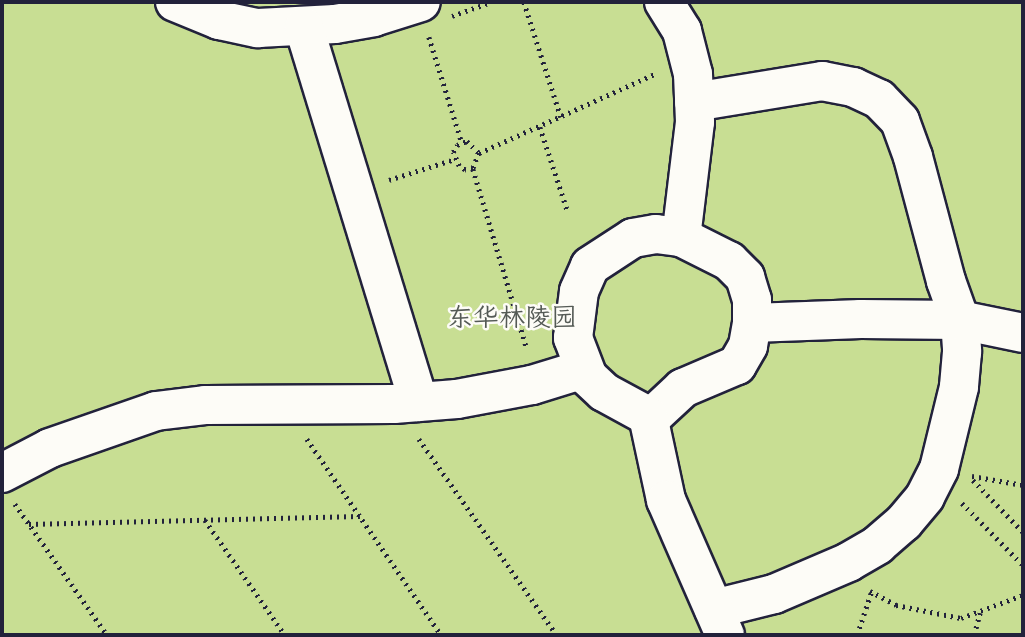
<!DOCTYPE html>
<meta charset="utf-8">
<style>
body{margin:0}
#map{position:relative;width:1025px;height:637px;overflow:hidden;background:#fdfcf7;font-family:Sriracha,"LXGW WenKai TC",sans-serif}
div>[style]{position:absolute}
.green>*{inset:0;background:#c8de93;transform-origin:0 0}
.path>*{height:4.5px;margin-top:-2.25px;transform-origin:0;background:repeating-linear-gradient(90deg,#22223b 0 2px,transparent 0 7px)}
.roads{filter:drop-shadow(2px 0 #22223b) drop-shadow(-2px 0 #22223b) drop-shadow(0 2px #22223b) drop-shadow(0 -2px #22223b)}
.minor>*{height:38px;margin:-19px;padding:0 19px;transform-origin:19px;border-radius:19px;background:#fdfcf7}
span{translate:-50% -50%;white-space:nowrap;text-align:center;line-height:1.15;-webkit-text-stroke:5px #fdfcf7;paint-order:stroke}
.park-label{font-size:26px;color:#545a55}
.frame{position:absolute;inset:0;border:4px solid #22223b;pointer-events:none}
</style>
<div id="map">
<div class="green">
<div style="left:2px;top:2px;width:1021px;height:633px"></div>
</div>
<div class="path">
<div style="left:524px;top:2px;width:121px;rotate:72.2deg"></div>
<div style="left:452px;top:16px;width:41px;rotate:-19.7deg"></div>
<div style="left:429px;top:37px;width:111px;rotate:72.7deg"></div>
<div style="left:540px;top:127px;width:89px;rotate:71.8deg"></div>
<div style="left:479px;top:153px;width:195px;rotate:-24.2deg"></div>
<div style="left:473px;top:169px;width:8px;rotate:173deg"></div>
<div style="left:465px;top:170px;width:7px;rotate:-146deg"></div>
<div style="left:459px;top:166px;width:15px;rotate:-113deg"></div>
<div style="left:453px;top:152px;width:8px;rotate:-60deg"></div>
<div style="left:457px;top:145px;width:11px;rotate:-22deg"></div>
<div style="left:467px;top:141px;width:17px;rotate:45deg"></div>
<div style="left:479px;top:153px;width:17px;rotate:111deg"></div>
<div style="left:473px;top:169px;width:188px;rotate:73.3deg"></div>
<div style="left:389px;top:180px;width:69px;rotate:-17.7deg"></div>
<div style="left:307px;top:439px;width:237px;rotate:55.6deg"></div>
<div style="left:419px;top:439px;width:240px;rotate:54.9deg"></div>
<div style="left:972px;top:476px;width:52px;rotate:10deg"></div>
<div style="left:973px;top:480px;width:72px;rotate:46.1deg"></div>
<div style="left:962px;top:503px;width:87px;rotate:45.5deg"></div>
<div style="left:15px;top:504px;width:160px;rotate:54.9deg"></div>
<div style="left:205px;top:520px;width:140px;rotate:55.2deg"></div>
<div style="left:29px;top:524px;width:331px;rotate:-1.4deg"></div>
<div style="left:870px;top:591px;width:30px;rotate:28deg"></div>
<div style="left:896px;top:605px;width:66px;rotate:11.3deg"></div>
<div style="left:961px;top:618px;width:66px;rotate:-20.4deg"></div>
<div style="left:857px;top:635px;width:44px;rotate:-71.6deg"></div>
<div style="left:974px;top:635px;width:23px;rotate:-75deg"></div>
</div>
<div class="roads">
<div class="minor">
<div style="left:175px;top:2px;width:48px;rotate:22.2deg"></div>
<div style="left:219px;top:20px;width:40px;rotate:12deg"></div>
<div style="left:258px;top:28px;width:77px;rotate:-3deg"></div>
<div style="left:335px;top:24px;width:39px;rotate:-10deg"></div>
<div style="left:373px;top:17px;width:50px;rotate:-17.4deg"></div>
<div style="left:664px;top:2px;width:34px;rotate:58deg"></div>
<div style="left:682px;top:31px;width:44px;rotate:75.7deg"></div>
<div style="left:693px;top:74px;width:48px;rotate:87.6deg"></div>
<div style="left:695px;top:122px;width:116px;rotate:96.9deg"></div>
<div style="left:304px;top:27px;width:392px;rotate:73deg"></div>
<div style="left:694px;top:102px;width:130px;rotate:-9.3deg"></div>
<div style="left:822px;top:81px;width:32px;rotate:11deg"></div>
<div style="left:853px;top:87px;width:29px;rotate:25deg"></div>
<div style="left:879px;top:99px;width:30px;rotate:46deg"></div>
<div style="left:900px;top:121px;width:38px;rotate:70deg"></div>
<div style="left:913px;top:157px;width:128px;rotate:75.1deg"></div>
<div style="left:946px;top:281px;width:41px;rotate:70.3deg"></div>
<div style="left:960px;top:320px;width:32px;rotate:86deg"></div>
<div style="left:962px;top:352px;width:35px;rotate:95deg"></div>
<div style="left:959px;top:387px;width:84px;rotate:103.7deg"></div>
<div style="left:939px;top:469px;width:31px;rotate:117deg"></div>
<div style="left:925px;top:497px;width:33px;rotate:130deg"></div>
<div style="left:904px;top:522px;width:35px;rotate:139deg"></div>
<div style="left:878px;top:545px;width:34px;rotate:150deg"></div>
<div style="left:849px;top:562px;width:82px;rotate:156.9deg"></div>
<div style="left:774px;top:594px;width:62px;rotate:166deg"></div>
<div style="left:656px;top:234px;width:25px;rotate:7deg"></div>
<div style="left:681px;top:237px;width:54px;rotate:26.6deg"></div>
<div style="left:729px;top:261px;width:23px;rotate:45deg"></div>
<div style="left:745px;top:277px;width:24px;rotate:73deg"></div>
<div style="left:752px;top:300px;width:23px;rotate:90deg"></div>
<div style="left:752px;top:323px;width:23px;rotate:100deg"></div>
<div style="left:748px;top:346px;width:22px;rotate:120deg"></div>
<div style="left:737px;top:365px;width:59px;rotate:156.9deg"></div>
<div style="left:683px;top:388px;width:38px;rotate:137deg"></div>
<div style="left:655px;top:414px;width:7px;rotate:164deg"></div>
<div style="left:648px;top:416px;width:50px;rotate:-151.4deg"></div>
<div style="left:604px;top:392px;width:22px;rotate:-137deg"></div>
<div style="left:588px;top:377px;width:42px;rotate:-111deg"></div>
<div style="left:573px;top:338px;width:47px;rotate:-82.7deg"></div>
<div style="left:579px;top:291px;width:27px;rotate:-66deg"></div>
<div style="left:590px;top:266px;width:51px;rotate:-33.1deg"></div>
<div style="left:633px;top:238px;width:23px;rotate:-10deg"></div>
<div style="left:752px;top:323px;width:109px;rotate:-2.1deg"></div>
<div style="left:861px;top:319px;width:99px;rotate:0.6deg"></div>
<div style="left:960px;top:320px;width:64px;rotate:11.7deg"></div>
<div style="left:648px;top:416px;width:86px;rotate:77.9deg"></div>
<div style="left:666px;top:500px;width:147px;rotate:66.4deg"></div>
<div style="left:2px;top:473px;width:54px;rotate:-27.5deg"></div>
<div style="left:50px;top:448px;width:112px;rotate:-19.2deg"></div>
<div style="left:156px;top:411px;width:49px;rotate:-7deg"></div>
<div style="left:205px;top:405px;width:189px;rotate:-0.3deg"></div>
<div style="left:394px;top:404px;width:63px;rotate:-4.5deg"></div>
<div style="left:457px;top:399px;width:76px;rotate:-10.6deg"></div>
<div style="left:532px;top:385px;width:54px;rotate:-17.1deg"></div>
</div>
</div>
<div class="park-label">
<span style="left:512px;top:318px">东华林陵园</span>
</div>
<div class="frame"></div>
</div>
